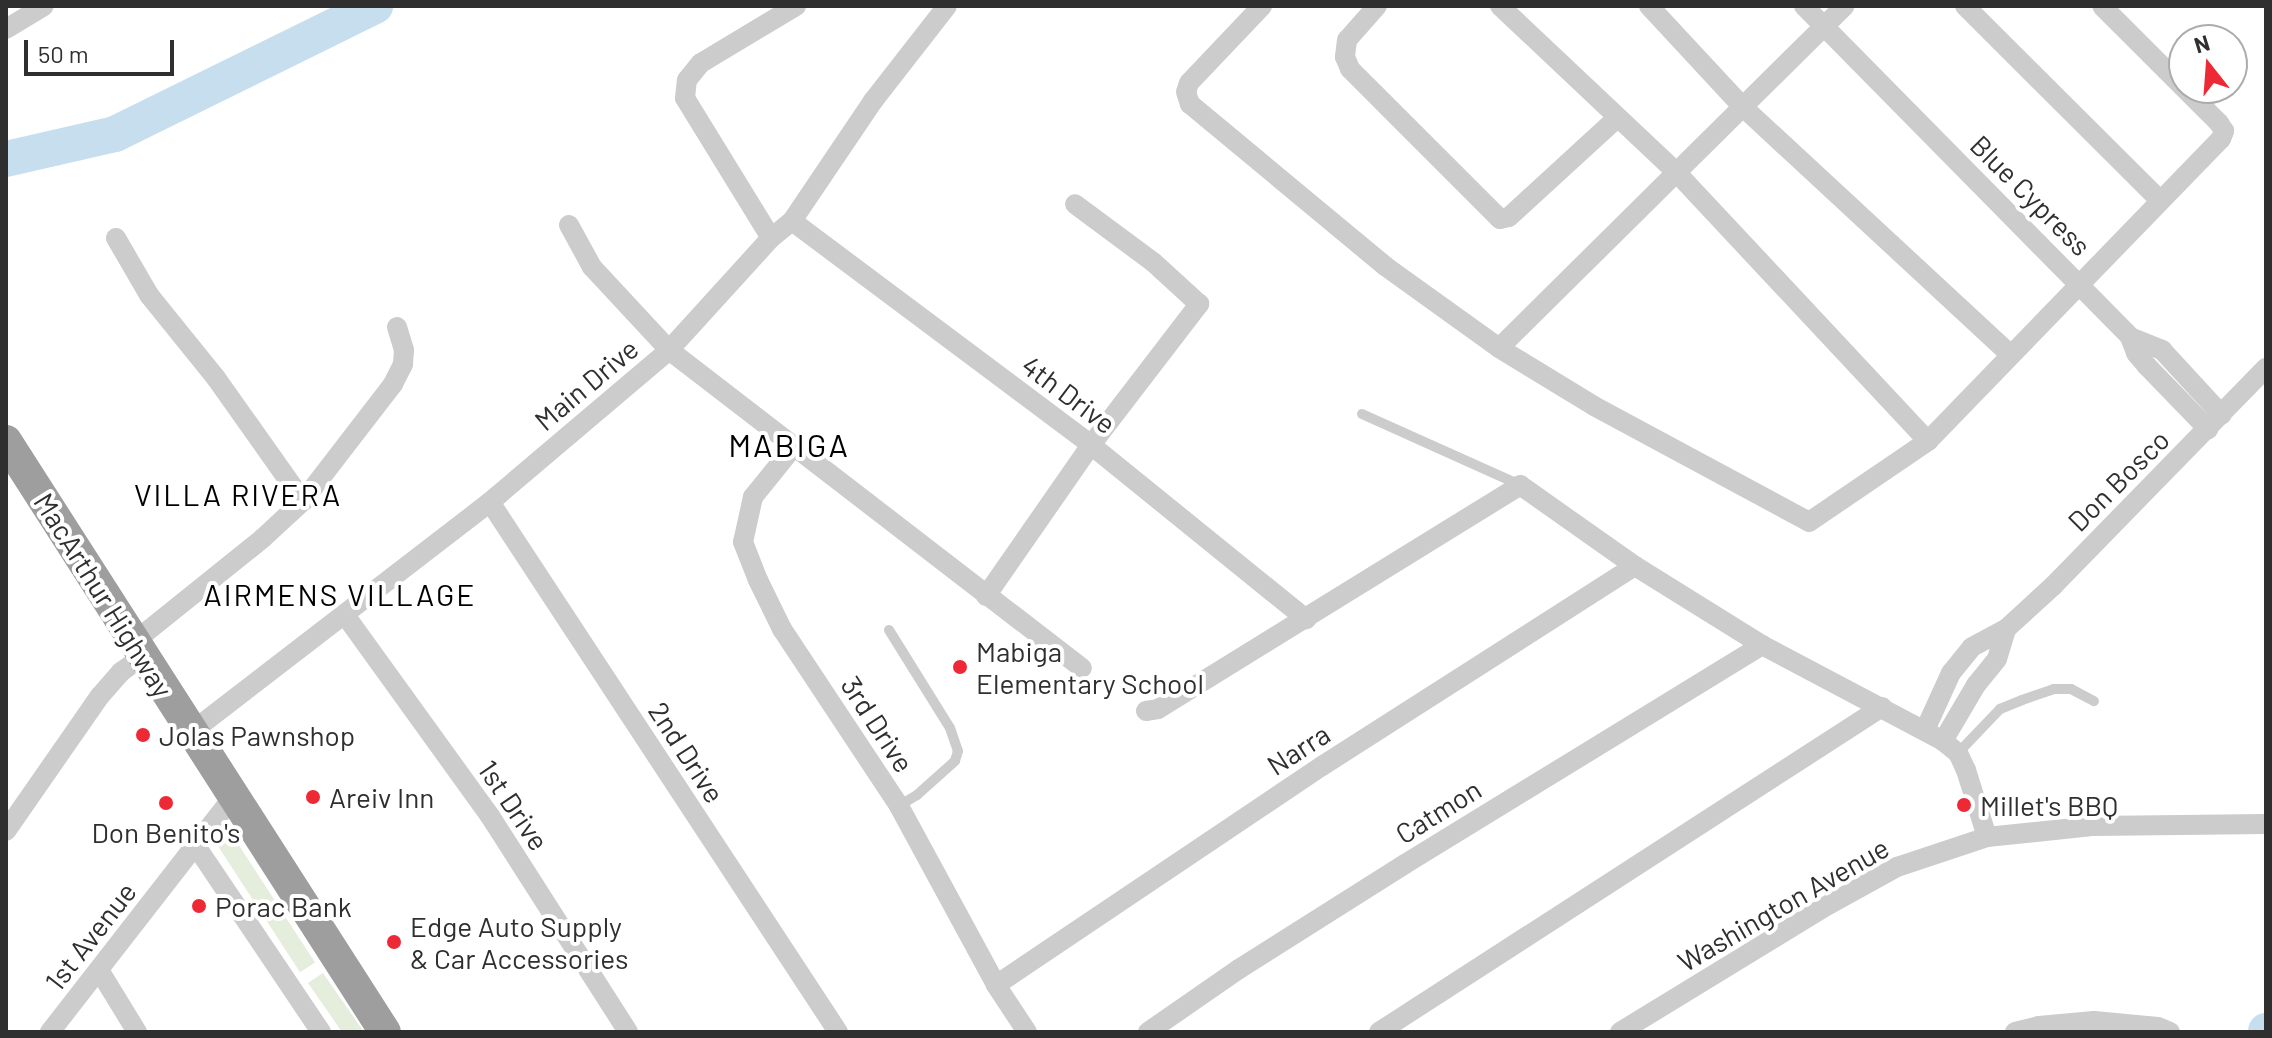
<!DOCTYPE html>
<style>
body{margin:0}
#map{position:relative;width:2272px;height:1038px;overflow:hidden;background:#fff;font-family:Barlow,sans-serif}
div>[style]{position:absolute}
.green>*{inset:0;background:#e5eddc;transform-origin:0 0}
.river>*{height:36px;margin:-18px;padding:0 18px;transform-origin:18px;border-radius:18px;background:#c7deee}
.service>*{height:10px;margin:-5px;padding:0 5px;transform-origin:5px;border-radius:5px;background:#ccc}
.minor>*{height:20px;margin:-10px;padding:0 10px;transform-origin:10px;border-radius:10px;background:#ccc}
.trunk>*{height:32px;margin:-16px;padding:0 16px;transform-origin:16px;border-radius:16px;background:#9e9e9e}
.dots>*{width:22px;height:22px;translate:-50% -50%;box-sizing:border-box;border:4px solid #fff;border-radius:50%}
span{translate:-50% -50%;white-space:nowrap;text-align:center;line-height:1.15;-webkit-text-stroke:8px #fff;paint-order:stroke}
.street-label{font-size:28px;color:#2f2f2f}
.poi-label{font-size:28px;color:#2f2f2f}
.left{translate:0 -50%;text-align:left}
.neighbourhood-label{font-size:30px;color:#000;letter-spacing:2px}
.quarter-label{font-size:32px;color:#000;letter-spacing:2px}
.frame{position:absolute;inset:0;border:8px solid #2f2f2f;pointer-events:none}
.north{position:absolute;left:2168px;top:24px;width:80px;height:80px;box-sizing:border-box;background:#fff;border:2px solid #acacac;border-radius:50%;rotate:343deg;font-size:22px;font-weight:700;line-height:32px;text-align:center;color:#2f2f2f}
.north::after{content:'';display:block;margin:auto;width:28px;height:36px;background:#ee2936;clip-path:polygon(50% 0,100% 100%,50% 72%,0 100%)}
.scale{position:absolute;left:24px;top:40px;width:150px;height:36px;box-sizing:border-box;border:4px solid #2f2f2f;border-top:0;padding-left:10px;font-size:24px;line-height:28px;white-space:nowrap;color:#2f2f2f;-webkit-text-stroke:6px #fff;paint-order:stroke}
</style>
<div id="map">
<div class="green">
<div style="left:229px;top:830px;width:158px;height:18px;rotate:57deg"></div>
<div style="clip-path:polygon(323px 973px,364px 1032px,342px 1032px,308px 983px)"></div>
</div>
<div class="river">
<div style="left:6px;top:159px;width:112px;rotate:-12.9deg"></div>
<div style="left:115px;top:134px;width:290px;rotate:-26.2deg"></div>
<div style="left:2266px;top:1032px;width:1px;rotate:-90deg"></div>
</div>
<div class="service">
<div style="left:1362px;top:414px;width:173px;rotate:24.2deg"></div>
<div style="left:889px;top:630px;width:115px;rotate:58.1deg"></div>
<div style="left:950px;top:728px;width:24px;rotate:71deg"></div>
<div style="left:958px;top:751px;width:10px;rotate:107deg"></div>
<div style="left:955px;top:761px;width:51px;rotate:138.2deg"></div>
<div style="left:917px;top:795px;width:21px;rotate:149deg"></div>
<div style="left:1958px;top:753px;width:61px;rotate:-46.3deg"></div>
<div style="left:2000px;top:709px;width:24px;rotate:-22deg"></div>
<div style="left:2022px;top:700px;width:34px;rotate:-19deg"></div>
<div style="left:2054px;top:689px;width:17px"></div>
<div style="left:2071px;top:689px;width:26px;rotate:28deg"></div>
</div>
<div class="minor">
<div style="left:1262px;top:6px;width:106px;rotate:133.5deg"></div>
<div style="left:1189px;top:83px;width:9px;rotate:108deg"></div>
<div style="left:1186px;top:92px;width:13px;rotate:72deg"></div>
<div style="left:1190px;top:104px;width:254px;rotate:39.7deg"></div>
<div style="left:1385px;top:266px;width:140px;rotate:35.7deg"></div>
<div style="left:1499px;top:348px;width:111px;rotate:31.4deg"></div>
<div style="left:1594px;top:406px;width:244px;rotate:28.3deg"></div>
<div style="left:1809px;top:522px;width:144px;rotate:-34.2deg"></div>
<div style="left:1928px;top:441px;width:421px;rotate:-45.9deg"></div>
<div style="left:2221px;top:139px;width:9px;rotate:-69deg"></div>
<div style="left:2224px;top:131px;width:9px;rotate:-122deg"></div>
<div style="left:2219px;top:123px;width:165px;rotate:-135deg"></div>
<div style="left:1377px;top:6px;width:45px;rotate:131.4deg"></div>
<div style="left:1347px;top:40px;width:17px;rotate:97deg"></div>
<div style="left:1345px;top:57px;width:13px;rotate:67deg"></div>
<div style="left:1350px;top:69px;width:212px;rotate:45deg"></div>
<div style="left:1500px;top:219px;width:9px;rotate:-13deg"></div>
<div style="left:1509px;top:217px;width:147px;rotate:-42.5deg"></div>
<div style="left:1500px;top:6px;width:243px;rotate:43.3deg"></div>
<div style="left:1677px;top:173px;width:367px;rotate:46.9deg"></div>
<div style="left:1649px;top:6px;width:138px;rotate:47.1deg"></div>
<div style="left:1743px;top:107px;width:364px;rotate:42.8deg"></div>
<div style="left:1804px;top:6px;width:465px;rotate:45.4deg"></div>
<div style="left:2130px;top:337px;width:35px;rotate:22deg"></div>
<div style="left:2162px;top:350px;width:88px;rotate:47.3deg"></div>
<div style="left:1965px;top:6px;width:275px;rotate:44.9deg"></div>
<div style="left:6px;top:29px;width:44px;rotate:-31.2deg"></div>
<div style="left:792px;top:221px;width:374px;rotate:36.8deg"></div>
<div style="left:1091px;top:445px;width:277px;rotate:39deg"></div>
<div style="left:569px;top:225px;width:48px;rotate:61.3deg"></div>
<div style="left:592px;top:267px;width:113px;rotate:47.1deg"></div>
<div style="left:669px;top:350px;width:521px;rotate:37.6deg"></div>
<div style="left:116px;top:238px;width:66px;rotate:59.9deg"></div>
<div style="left:149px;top:295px;width:107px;rotate:51.1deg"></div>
<div style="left:216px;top:378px;width:151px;rotate:54.7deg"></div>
<div style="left:771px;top:238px;width:164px;rotate:-121.6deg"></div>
<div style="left:685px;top:98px;width:18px;rotate:-84deg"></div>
<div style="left:687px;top:80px;width:22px;rotate:-51deg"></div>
<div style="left:701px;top:63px;width:111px;rotate:-31deg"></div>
<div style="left:2130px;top:337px;width:17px;rotate:69deg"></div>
<div style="left:2136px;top:353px;width:17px;rotate:50deg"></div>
<div style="left:2147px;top:366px;width:88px;rotate:45.9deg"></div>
<div style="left:1499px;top:348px;width:486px;rotate:-44.7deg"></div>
<div style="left:795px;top:445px;width:67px;rotate:128.9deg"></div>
<div style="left:753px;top:497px;width:46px;rotate:102.5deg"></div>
<div style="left:743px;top:542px;width:41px;rotate:68.5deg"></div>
<div style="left:758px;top:580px;width:55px;rotate:63.9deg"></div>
<div style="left:782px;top:629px;width:212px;rotate:56.5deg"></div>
<div style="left:899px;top:806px;width:204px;rotate:61.5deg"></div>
<div style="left:996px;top:985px;width:56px;rotate:56.6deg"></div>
<div style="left:490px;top:502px;width:634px;rotate:56.71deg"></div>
<div style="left:986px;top:596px;width:184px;rotate:-55.2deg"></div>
<div style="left:1091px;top:445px;width:178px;rotate:-52.5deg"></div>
<div style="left:1199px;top:304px;width:62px;rotate:-137.6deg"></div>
<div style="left:1153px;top:262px;width:97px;rotate:-143.4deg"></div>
<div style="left:345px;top:615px;width:248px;rotate:54.2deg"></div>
<div style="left:490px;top:816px;width:256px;rotate:57.4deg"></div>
<div style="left:135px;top:641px;width:164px;rotate:-38.8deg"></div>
<div style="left:263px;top:538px;width:54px;rotate:-42.8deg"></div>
<div style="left:303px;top:501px;width:148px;rotate:-52.4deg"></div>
<div style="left:393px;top:384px;width:22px;rotate:-63deg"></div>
<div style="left:403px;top:364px;width:14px;rotate:-86deg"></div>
<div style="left:404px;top:350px;width:24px;rotate:-107deg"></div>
<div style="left:1146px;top:711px;width:12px;rotate:-9deg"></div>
<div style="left:1158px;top:709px;width:426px;rotate:-31.7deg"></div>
<div style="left:1520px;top:485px;width:141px;rotate:35.2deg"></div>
<div style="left:1635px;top:566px;width:150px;rotate:31.9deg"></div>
<div style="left:1762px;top:645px;width:205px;rotate:27.9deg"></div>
<div style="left:1943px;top:741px;width:19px;rotate:39deg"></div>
<div style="left:1958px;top:753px;width:19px;rotate:65deg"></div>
<div style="left:1966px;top:770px;width:70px;rotate:72.6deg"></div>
<div style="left:1925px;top:730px;width:63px;rotate:-65.5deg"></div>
<div style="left:1951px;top:673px;width:33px;rotate:-51deg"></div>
<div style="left:1972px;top:647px;width:38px;rotate:-28deg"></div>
<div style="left:2006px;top:629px;width:64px;rotate:-42.5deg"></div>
<div style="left:2053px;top:586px;width:305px;rotate:-45.7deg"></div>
<div style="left:190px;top:733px;width:379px;rotate:-37.6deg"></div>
<div style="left:490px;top:502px;width:235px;rotate:-40.3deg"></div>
<div style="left:669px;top:350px;width:151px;rotate:-47.7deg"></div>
<div style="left:771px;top:238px;width:27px;rotate:-39deg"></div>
<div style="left:792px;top:221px;width:145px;rotate:-56deg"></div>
<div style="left:873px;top:101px;width:120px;rotate:-52.1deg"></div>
<div style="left:1943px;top:741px;width:65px;rotate:-59.5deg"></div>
<div style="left:1976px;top:685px;width:33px;rotate:-51deg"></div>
<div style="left:1997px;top:659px;width:31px;rotate:-73deg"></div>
<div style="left:6px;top:831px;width:165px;rotate:-55.2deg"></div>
<div style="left:100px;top:696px;width:32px;rotate:-49deg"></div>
<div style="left:121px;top:672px;width:29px;rotate:-36deg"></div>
<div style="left:196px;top:846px;width:224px;rotate:56.1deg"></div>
<div style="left:99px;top:970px;width:73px;rotate:58.5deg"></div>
<div style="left:996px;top:985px;width:393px;rotate:-33.9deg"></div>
<div style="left:1322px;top:766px;width:371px;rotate:-32.6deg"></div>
<div style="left:50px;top:1032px;width:296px;rotate:-52.1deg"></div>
<div style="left:1148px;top:1032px;width:111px;rotate:-34.7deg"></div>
<div style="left:1239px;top:969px;width:196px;rotate:-32.3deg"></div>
<div style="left:1405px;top:864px;width:419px;rotate:-31.5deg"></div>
<div style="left:1379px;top:1032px;width:599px;rotate:-32.87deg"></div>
<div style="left:1620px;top:1032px;width:246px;rotate:-31.4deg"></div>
<div style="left:1830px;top:904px;width:77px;rotate:-28.9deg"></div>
<div style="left:1897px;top:867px;width:95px;rotate:-18.4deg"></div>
<div style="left:1987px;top:837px;width:108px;rotate:-5.9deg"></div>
<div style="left:2094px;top:826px;width:172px;rotate:-0.7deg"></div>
<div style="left:2015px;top:1032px;width:25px;rotate:-14deg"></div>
<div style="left:2039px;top:1026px;width:55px;rotate:-5.2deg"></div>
<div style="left:2094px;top:1021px;width:64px;rotate:5.4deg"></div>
<div style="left:2158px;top:1027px;width:13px;rotate:23deg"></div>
</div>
<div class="trunk">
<div style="left:6px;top:441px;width:702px;rotate:57.33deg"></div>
</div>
<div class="dots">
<div style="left:960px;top:667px;background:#ee2936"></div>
<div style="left:143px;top:735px;background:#ee2936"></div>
<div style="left:313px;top:797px;background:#ee2936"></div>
<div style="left:166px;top:803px;background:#ee2936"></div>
<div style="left:1964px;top:805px;background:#ee2936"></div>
<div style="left:199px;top:906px;background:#ee2936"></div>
<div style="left:394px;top:942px;background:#ee2936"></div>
</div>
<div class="street-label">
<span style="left:2031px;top:195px;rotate:45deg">Blue Cypress</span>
<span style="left:586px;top:384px;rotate:-40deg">Main Drive</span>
<span style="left:1069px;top:394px;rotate:37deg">4th Drive</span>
<span style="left:2118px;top:480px;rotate:-45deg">Don Bosco</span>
<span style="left:104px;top:595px;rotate:58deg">MacArthur Highway</span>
<span style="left:878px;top:724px;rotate:57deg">3rd Drive</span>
<span style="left:1298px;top:749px;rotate:-33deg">Narra</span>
<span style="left:687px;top:752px;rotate:57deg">2nd Drive</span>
<span style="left:514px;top:805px;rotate:56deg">1st Drive</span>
<span style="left:1438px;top:811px;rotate:-32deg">Catmon</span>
<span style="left:1783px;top:904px;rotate:-30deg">Washington Avenue</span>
<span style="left:90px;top:936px;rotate:-52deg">1st Avenue</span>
</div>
<div class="poi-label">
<span class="left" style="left:976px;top:667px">Mabiga<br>Elementary School</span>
<span class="left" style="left:159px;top:735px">Jolas Pawnshop</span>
<span class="left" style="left:329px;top:797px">Areiv Inn</span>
<span class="left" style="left:1980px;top:805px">Millet's BBQ</span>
<span style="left:166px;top:832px">Don Benito's</span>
<span class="left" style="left:215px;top:906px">Porac Bank</span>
<span class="left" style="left:410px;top:942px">Edge Auto Supply<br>&amp; Car Accessories</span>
</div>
<div class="neighbourhood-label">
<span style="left:238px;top:494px">VILLA RIVERA</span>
<span style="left:340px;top:594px">AIRMENS VILLAGE</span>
</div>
<div class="quarter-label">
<span style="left:789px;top:444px">MABIGA</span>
</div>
<div class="frame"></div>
<div class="north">N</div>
<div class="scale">50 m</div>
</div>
